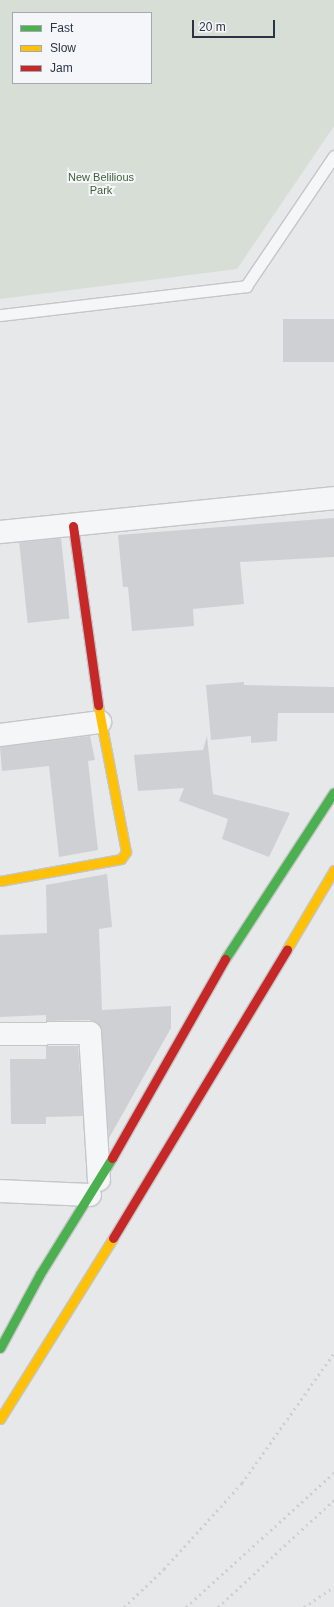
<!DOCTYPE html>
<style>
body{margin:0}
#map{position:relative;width:334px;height:1607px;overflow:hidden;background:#e6e8ea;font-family:Arial,sans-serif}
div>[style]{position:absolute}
.green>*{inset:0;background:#d6ded6}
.building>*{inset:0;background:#ced0d3;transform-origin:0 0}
.roads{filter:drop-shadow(1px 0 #c4c6c8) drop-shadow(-1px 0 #c4c6c8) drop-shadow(0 1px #c4c6c8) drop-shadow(0 -1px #c4c6c8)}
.lane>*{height:11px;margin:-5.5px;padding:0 5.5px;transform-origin:5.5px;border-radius:5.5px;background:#f5f6f7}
.street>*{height:22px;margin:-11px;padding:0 11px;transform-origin:11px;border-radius:11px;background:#f5f6f7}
.fast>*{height:9px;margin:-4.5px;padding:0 4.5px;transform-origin:4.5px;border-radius:4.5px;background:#4caf50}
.slow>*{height:9px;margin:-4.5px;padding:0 4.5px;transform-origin:4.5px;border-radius:4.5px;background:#ffc107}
.jam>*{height:9px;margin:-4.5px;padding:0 4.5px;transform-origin:4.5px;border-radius:4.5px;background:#c62828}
.rail>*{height:3px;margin-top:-1.5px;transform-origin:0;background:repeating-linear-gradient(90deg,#cecfd2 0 2px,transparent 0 6px)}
span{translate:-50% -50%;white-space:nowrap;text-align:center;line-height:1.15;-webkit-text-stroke:4px #f4f6f9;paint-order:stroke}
.park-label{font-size:11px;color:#3f6138}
.legend{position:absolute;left:12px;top:12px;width:140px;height:72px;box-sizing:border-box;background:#f4f6f9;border:1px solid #a4a8b1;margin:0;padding:5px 7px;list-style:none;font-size:12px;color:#2b3445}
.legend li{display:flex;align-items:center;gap:8px;height:20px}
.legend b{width:20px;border:1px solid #a4a8b1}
.scale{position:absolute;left:192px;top:20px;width:83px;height:18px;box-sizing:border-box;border:2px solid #2b3445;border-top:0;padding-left:5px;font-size:12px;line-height:14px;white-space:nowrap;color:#2b3445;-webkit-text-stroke:3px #f4f6f9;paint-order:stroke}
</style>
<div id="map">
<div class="green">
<div style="clip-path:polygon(evenodd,0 0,334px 0,334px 126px,237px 269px,0 299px,0 0,13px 13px,151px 13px,151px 83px,13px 83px,13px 13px)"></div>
</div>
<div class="building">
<div style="left:334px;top:319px;width:43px;height:51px;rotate:90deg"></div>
<div style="clip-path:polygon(334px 518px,334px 557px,240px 562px,244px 604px,193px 609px,194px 626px,132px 631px,128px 587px,123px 587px,118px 535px)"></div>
<div style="left:61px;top:538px;width:81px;height:42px;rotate:84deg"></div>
<div style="clip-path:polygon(244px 682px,244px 685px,334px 687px,334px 713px,278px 713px,277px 741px,251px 743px,251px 736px,211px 740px,206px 685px)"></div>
<div style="clip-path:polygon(90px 736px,95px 760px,88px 761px,98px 850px,59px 857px,49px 766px,2px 771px,0 747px)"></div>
<div style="clip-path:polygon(207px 736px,213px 794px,290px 813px,269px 857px,222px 839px,228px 819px,179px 801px,184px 788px,138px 791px,134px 755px,203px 750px)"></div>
<div style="clip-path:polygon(107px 874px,112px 927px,99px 929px,102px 1010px,171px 1006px,171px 1028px,109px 1138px,100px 1026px,90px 1020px,46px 1021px,46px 1015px,0 1017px,0 935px,47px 933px,46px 885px)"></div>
<div style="clip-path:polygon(46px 1046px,78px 1046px,83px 1116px,46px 1117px,46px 1124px,11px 1124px,10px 1059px,46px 1059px)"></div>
</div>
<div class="roads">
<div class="lane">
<div style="left:0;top:315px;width:248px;rotate:-6.7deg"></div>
<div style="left:246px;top:286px;width:157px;rotate:-55.9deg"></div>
</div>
<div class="street">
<div style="left:0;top:532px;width:336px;rotate:-5.8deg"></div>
<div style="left:0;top:735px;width:101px;rotate:-7.4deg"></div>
<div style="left:0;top:1034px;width:90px;rotate:-0.6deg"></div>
<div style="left:90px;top:1033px;width:147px;rotate:86.5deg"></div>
<div style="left:0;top:1191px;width:90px;rotate:2.5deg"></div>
</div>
<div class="fast">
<div style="left:225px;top:959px;width:199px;rotate:-56.9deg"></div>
<div style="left:0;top:1348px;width:84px;rotate:-61.6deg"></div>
<div style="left:40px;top:1274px;width:137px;rotate:-58.2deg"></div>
</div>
<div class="slow">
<div style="left:0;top:881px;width:123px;rotate:-10.3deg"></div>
<div style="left:121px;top:859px;width:9px;rotate:-54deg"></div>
<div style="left:126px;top:852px;width:150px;rotate:-100.8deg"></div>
<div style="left:287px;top:949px;width:92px;rotate:-59.3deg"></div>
<div style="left:0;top:1419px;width:213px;rotate:-58deg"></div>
</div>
<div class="jam">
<div style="left:73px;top:526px;width:181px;rotate:82deg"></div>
<div style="left:112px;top:1158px;width:229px;rotate:-60.4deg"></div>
<div style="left:113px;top:1238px;width:337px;rotate:-58.9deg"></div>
</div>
</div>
<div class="rail">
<div style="left:124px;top:1607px;width:55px;rotate:-43.5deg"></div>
<div style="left:164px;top:1569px;width:116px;rotate:-47.8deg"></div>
<div style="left:242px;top:1483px;width:159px;rotate:-54.7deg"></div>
<div style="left:186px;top:1607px;width:200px;rotate:-42.2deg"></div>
<div style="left:218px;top:1607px;width:158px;rotate:-42.7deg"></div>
<div style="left:304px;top:1607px;width:36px;rotate:-34deg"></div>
</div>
<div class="park-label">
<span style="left:101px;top:184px">New Belilious<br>Park</span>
</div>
<ul class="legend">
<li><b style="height:5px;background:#4caf50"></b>Fast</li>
<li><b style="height:5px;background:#ffc107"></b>Slow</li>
<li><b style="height:5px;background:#c62828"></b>Jam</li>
</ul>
<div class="scale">20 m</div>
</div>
